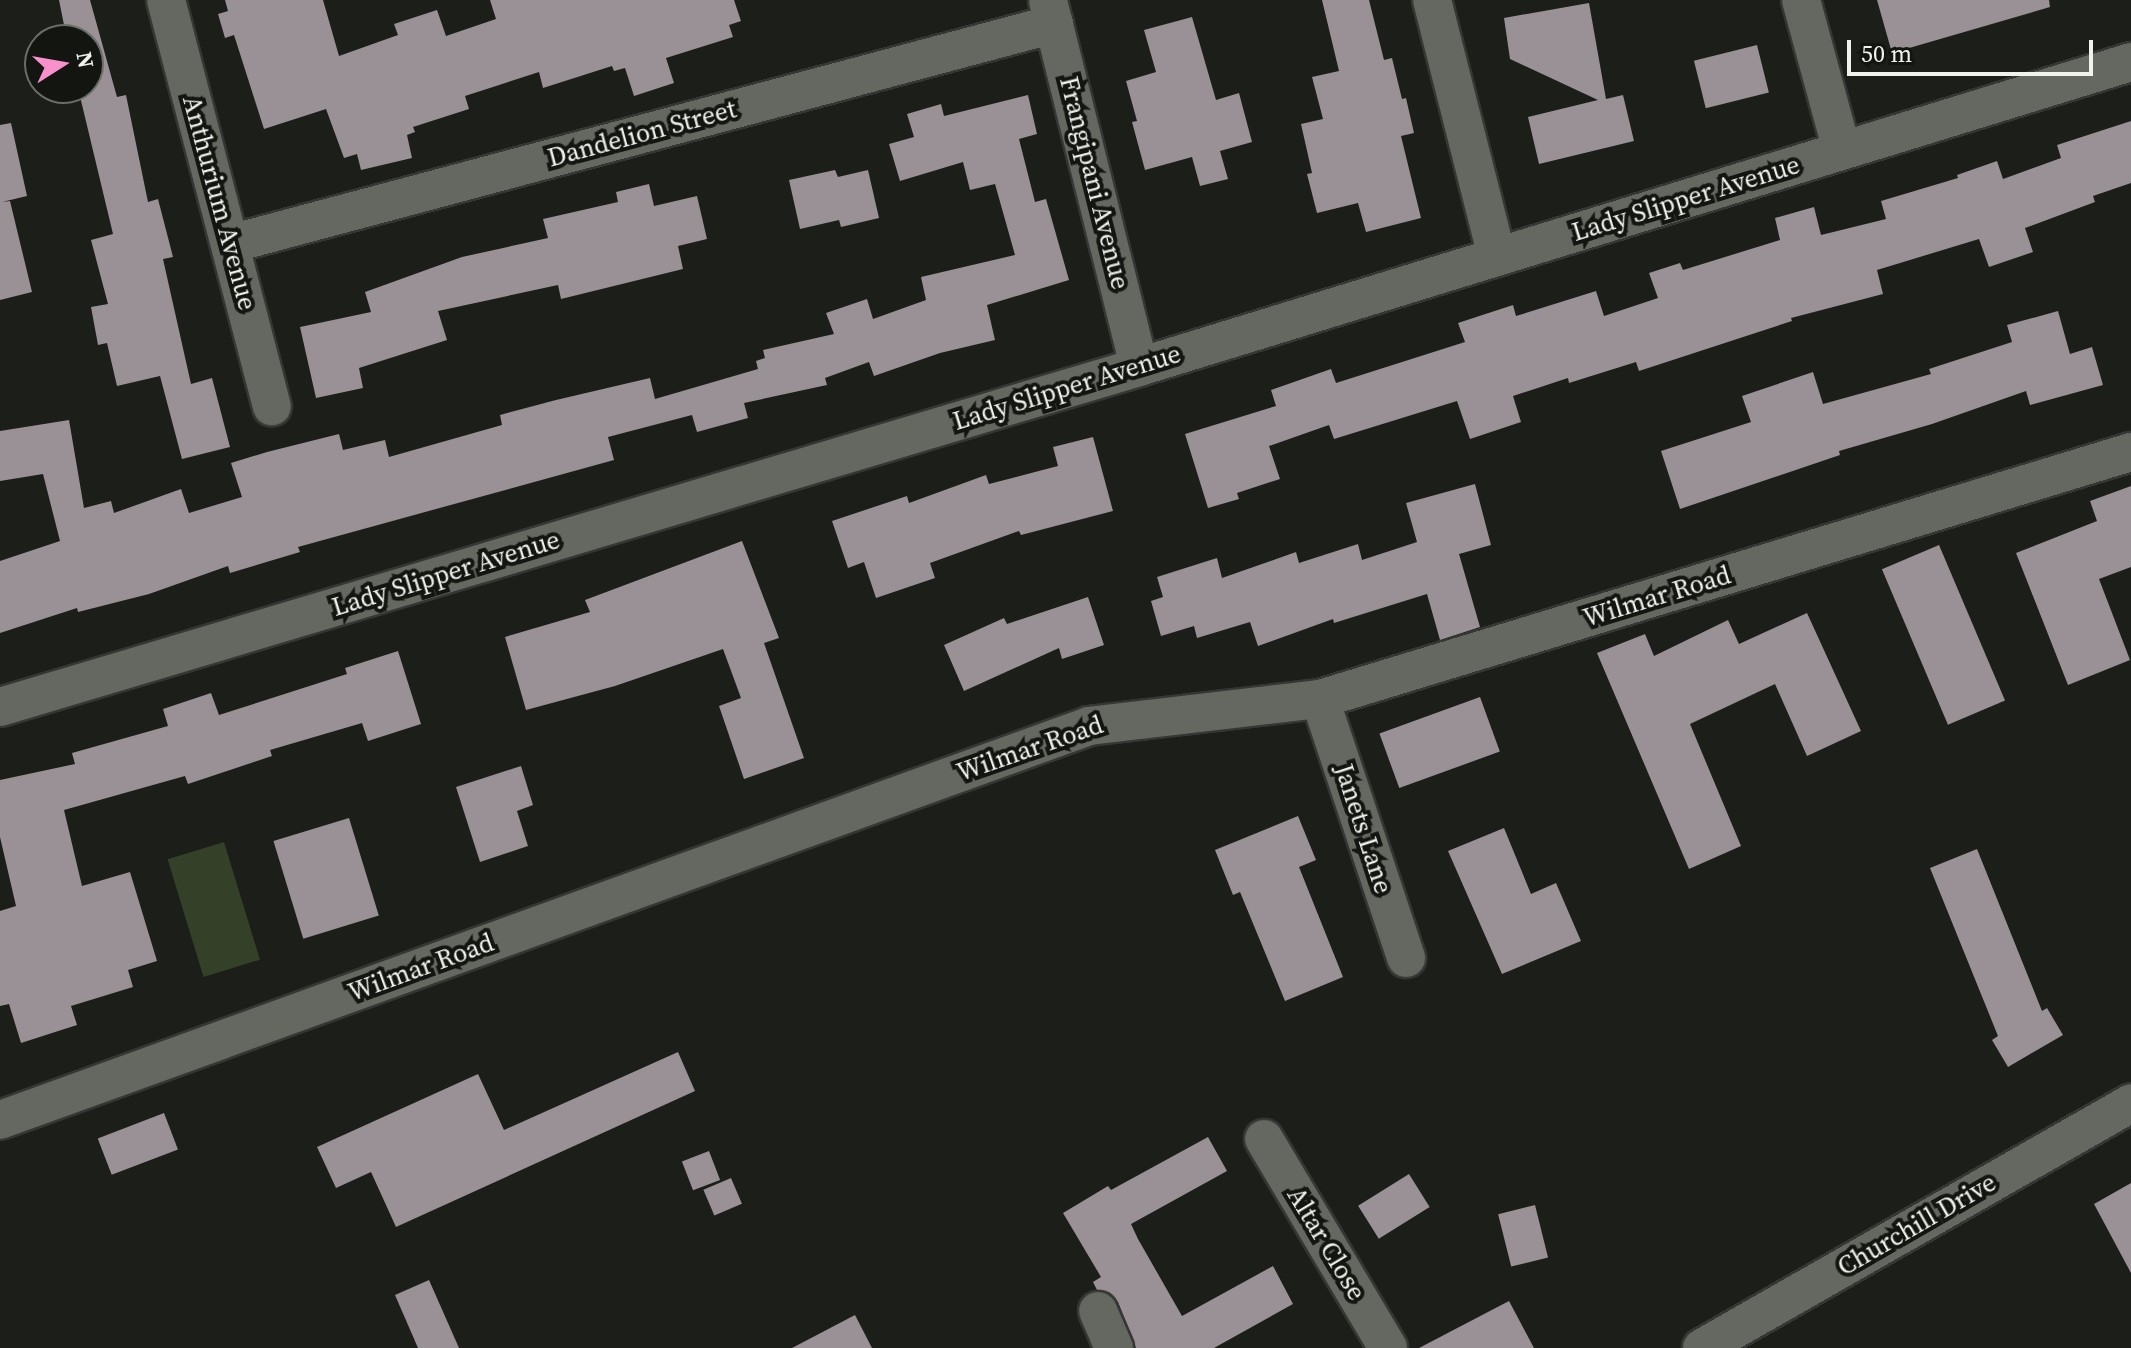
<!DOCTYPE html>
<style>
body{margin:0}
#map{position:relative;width:2131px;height:1348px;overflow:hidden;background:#1c1e19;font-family:"Source Serif 4",serif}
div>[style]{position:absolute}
.green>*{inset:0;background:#354028;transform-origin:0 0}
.building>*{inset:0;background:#999195;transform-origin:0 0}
.roads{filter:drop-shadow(2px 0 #353734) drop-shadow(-2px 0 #353734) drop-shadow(0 2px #353734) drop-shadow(0 -2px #353734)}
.minor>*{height:38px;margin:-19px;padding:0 19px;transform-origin:19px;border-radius:19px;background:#646861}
span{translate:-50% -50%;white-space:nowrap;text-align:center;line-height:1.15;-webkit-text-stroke:8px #131510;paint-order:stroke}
.street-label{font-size:26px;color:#f0f2ee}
.north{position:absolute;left:24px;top:24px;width:80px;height:80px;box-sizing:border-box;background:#131510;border:2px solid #6b6d69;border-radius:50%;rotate:79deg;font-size:22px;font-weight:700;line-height:32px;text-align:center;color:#f0f2ee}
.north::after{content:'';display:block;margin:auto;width:28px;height:36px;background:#f890cb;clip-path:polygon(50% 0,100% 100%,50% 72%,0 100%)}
.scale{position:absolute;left:1847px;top:40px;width:246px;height:36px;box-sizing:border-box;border:4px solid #f0f2ee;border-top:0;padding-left:10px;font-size:24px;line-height:28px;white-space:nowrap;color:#f0f2ee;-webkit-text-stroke:6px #131510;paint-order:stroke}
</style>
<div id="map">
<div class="green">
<div style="left:224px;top:842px;width:123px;height:59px;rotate:73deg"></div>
</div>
<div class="building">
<div style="clip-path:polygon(59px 0,90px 0,117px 97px,126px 95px,148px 202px,158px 199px,173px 257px,163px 259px,191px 384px,212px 378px,230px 447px,182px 459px,160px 376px,117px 386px,107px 343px,98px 345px,91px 307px,108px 304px,91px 240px,113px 234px,78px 88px,88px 88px,88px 40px,67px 40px)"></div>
<div style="clip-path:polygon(225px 0,323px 0,339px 56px,398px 35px,394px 24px,437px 10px,446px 36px,496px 19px,490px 0,734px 0,741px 21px,729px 25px,733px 37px,666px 58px,674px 83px,634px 96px,625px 68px,614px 71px,612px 66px,543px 88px,539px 72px,465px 96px,469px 109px,413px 127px,415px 132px,407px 135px,412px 158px,361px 170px,357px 154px,344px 158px,326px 109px,264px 129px,234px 35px,225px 38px,218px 14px,228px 11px)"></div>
<div style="clip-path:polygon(1322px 0,1369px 0,1384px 60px,1392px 58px,1402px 99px,1406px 98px,1414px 133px,1401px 136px,1421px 218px,1366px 232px,1358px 203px,1317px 213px,1307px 174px,1312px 173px,1301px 124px,1323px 119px,1312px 77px,1339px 71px)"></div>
<div style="clip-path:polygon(1877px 0,2049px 0,2050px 7px,1892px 53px)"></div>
<div style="clip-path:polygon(1589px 3px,1606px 99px,1623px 95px,1634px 141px,1539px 164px,1528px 117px,1598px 100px,1510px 59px,1504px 18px)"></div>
<div style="clip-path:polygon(1192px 17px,1216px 100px,1239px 93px,1252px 142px,1220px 151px,1228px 179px,1200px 186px,1192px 157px,1145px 170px,1132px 122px,1137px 121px,1126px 81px,1156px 72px,1144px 30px)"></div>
<div style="left:1757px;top:45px;width:49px;height:65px;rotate:76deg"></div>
<div style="clip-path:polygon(1028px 95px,1037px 134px,1019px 139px,1035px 202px,1046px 199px,1069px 280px,987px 305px,995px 340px,940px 353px,874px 376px,869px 362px,825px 378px,827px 385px,744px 403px,748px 418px,697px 432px,692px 415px,608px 437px,614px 460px,298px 547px,300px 552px,230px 573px,228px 566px,149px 594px,78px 612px,77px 608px,0 633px,0 561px,60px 541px,43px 474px,0 481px,0 431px,69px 420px,84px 508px,111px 501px,114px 513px,181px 489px,189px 513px,242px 497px,231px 463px,267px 452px,339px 434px,343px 450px,385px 440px,389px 457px,502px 425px,500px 415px,556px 400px,650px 378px,655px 399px,758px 369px,756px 361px,765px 358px,763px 350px,834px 334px,826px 313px,867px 299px,873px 319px,926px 300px,921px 277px,1015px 255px,995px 184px,970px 190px,963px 162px,900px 181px,889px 144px,914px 137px,907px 114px,941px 104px,944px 116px)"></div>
<div style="clip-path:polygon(2131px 121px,2131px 183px,2093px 196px,2095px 202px,2025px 228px,2033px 252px,1989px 267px,1979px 239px,1877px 270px,1883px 294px,1791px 318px,1792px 321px,1639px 371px,1636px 362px,1569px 383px,1568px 378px,1513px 396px,1521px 422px,1470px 439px,1457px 401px,1334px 439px,1329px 425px,1269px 446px,1280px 479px,1237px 493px,1239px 499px,1208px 508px,1185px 434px,1276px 406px,1271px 390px,1331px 369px,1336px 383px,1465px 342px,1458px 323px,1513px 305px,1516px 316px,1596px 291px,1604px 316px,1658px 298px,1649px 273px,1680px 263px,1683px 270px,1780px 240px,1775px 218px,1814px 207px,1821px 235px,1886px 219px,1881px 201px,1958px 178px,1957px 175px,1997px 161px,2003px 179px,2061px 158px,2057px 145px)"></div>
<div style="clip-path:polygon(11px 123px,27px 196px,2px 202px,10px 201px,32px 292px,0 300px,0 125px)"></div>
<div style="clip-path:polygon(835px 170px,838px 177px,868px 170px,879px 218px,841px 227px,839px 220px,800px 229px,789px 180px)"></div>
<div style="clip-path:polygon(649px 184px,654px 206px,697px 196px,707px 239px,678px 246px,683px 269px,561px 299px,558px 285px,438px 311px,447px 340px,359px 368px,363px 388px,316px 398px,300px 327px,371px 312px,365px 292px,462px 257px,548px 238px,543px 219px,618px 202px,616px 192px)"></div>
<div style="clip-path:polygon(2058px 311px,2070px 354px,2092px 347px,2103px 385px,2030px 405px,2026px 391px,1932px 424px,1839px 451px,1840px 455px,1680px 509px,1661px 451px,1751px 422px,1742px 396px,1813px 372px,1823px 404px,1931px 374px,1929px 369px,2012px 342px,2007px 325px)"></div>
<div style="clip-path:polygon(1093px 437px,1113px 511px,1021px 535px,1019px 531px,930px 563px,935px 578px,876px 598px,864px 562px,848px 568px,832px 521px,907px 496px,909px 503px,986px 475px,989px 484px,1058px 466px,1053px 447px)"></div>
<div style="clip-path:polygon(1475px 484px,1491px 545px,1459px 554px,1480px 627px,1440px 640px,1427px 594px,1334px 623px,1333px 619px,1258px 646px,1250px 622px,1197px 638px,1194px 626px,1161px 636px,1151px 601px,1163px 597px,1157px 577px,1217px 558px,1222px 578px,1296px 552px,1299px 563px,1358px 544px,1362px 560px,1417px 542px,1406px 503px)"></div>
<div style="clip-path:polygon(2131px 486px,2131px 567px,2099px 579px,2130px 660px,2068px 685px,2016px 553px,2097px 521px,2090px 501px)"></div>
<div style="clip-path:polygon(742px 541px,779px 638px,764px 643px,804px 758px,744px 779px,719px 706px,741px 698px,723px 649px,615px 686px,526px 710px,505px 637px,590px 612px,585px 600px)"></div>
<div style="left:1939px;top:545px;width:169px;height:62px;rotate:67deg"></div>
<div style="clip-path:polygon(1088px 597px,1104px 645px,1062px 659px,1059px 648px,964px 691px,944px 645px,1004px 618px,1007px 624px)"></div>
<div style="clip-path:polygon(1807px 613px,1861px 731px,1807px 756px,1775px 684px,1690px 724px,1741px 846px,1689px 869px,1597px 653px,1645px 634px,1654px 656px,1728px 620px,1739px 644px)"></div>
<div style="clip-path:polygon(398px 651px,421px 724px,368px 741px,362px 723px,270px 750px,272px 756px,188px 784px,185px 776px,64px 810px,82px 886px,130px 872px,157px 961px,128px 970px,133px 987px,71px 1006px,77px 1025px,21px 1043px,9px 1004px,0 1006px,0 911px,16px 906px,0 837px,0 780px,75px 764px,72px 753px,168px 726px,163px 709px,211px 693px,219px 715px,347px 674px,345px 668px)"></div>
<div style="left:1480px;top:697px;width:58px;height:107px;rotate:70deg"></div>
<div style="clip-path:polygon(521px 766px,533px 805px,517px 811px,528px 846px,480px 862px,456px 787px)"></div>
<div style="clip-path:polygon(1298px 816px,1316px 860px,1299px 867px,1343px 977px,1285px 1001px,1240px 892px,1233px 895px,1215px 850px)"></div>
<div style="left:349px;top:818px;width:102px;height:79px;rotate:73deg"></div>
<div style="clip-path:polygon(1504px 828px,1531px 894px,1556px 883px,1581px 941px,1502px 974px,1448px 851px)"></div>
<div style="clip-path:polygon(1977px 849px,2042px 1011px,2047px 1008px,2063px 1035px,2008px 1067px,1992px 1040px,1998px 1036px,1930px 868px)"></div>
<div style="clip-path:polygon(678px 1052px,695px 1091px,396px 1227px,371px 1172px,336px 1188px,317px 1147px,478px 1074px,504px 1130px)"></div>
<div style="left:164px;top:1113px;width:39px;height:71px;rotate:69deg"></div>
<div style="clip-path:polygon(1208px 1137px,1227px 1171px,1131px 1224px,1138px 1239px,1182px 1316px,1273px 1266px,1293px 1304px,1214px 1348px,1136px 1348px,1118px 1302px,1110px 1293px,1097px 1290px,1093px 1282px,1101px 1277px,1063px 1213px,1108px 1186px,1111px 1190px)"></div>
<div style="left:709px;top:1151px;width:31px;height:29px;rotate:69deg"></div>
<div style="left:1409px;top:1174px;width:39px;height:60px;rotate:58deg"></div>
<div style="left:731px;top:1178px;width:28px;height:30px;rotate:67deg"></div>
<div style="clip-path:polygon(2131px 1183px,2131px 1273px,2094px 1204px)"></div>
<div style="left:1535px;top:1205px;width:54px;height:38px;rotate:76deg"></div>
<div style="clip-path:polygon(429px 1280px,459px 1348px,418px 1348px,395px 1295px)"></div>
<div style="clip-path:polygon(1509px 1301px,1534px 1348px,1419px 1348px)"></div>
<div style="clip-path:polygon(855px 1315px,872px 1348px,792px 1348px)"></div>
</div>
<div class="roads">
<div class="minor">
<div style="left:166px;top:0;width:420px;rotate:75.4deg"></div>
<div style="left:1432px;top:0;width:265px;rotate:75.8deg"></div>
<div style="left:1801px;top:0;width:156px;rotate:74.8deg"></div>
<div style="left:1048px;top:1px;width:377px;rotate:76deg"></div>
<div style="left:230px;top:244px;width:853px;rotate:-14.95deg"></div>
<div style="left:1320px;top:699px;width:273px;rotate:71.6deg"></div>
<div style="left:0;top:707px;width:1189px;rotate:-16.62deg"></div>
<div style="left:1139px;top:367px;width:1038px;rotate:-17.09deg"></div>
<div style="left:0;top:1120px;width:1158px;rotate:-19.89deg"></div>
<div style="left:1089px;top:726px;width:233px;rotate:-6.7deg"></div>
<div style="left:1320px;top:699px;width:848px;rotate:-16.94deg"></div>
<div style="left:1264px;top:1139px;width:243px;rotate:59.3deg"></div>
<div style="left:1098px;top:1311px;width:40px;rotate:66.6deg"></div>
<div style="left:1702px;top:1348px;width:494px;rotate:-29.7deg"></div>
</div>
</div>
<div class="street-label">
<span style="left:642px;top:134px;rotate:-15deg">Dandelion Street</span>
<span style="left:1094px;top:183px;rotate:76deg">Frangipani Avenue</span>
<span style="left:1686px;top:199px;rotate:-17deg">Lady Slipper Avenue</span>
<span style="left:219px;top:203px;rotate:75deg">Anthurium Avenue</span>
<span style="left:1067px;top:388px;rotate:-17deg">Lady Slipper Avenue</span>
<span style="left:446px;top:574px;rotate:-17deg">Lady Slipper Avenue</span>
<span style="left:1657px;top:597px;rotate:-17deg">Wilmar Road</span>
<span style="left:1030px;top:749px;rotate:-19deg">Wilmar Road</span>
<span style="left:1363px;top:829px;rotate:72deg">Janets Lane</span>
<span style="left:421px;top:968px;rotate:-20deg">Wilmar Road</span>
<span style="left:1917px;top:1225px;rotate:-30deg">Churchill Drive</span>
<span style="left:1326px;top:1244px;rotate:59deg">Altar Close</span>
</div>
<div class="north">N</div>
<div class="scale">50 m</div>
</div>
